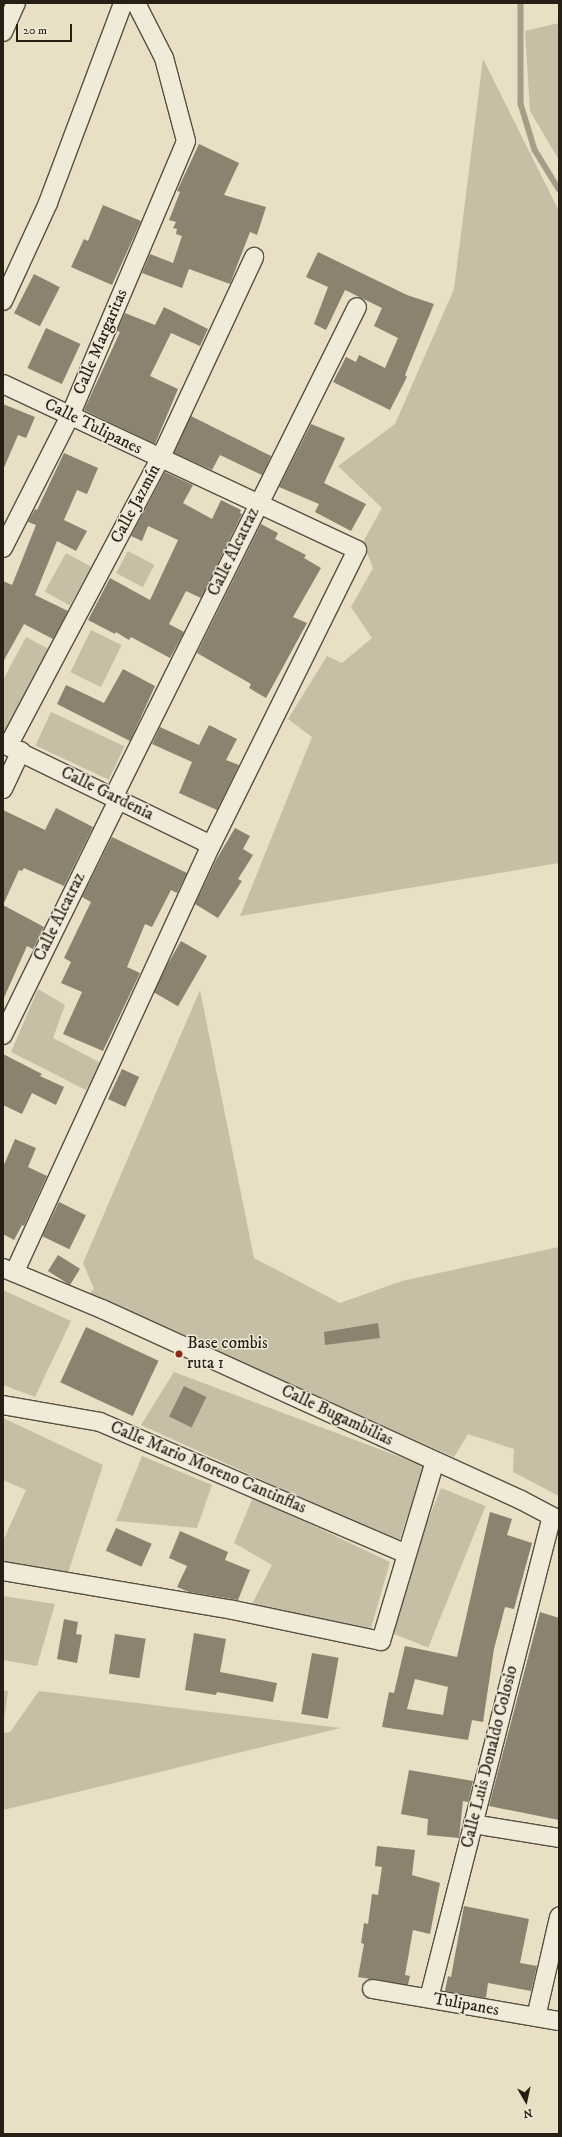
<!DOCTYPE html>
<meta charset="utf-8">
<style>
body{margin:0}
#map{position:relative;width:562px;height:2137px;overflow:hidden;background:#e8dfc4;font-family:"IM FELL DW Pica",serif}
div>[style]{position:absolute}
.green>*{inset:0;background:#c7bea6;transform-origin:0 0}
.stream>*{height:5.5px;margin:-2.75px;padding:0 2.75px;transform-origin:2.75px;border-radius:2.75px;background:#a69e89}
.building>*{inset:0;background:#8b8370;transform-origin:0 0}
.roads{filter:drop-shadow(1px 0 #574f42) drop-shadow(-1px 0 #574f42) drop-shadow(0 1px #574f42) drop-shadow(0 -1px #574f42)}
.minor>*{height:18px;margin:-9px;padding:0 9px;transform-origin:9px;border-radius:9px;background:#f0ead9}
.dots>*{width:11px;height:11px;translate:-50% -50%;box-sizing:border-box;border:2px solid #f0ead9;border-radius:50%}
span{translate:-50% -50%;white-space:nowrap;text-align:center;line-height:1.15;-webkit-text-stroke:3px #f0ead9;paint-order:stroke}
.street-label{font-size:17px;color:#271f16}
.poi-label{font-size:17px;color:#271f16}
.left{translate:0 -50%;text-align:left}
.frame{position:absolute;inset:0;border:4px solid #271f16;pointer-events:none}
.north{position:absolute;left:506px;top:2081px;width:40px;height:40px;-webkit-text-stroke:3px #f0ead9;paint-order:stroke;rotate:171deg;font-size:11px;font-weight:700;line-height:16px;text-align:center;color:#271f16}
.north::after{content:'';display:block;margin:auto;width:14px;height:18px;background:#271f16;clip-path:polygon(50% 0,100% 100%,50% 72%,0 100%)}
.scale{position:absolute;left:16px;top:24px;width:56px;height:18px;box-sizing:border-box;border:2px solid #271f16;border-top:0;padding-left:5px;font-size:12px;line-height:14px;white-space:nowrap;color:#271f16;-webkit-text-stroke:3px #f0ead9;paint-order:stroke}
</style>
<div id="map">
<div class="green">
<div style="clip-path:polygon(559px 23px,559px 160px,530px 111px,525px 31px)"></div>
<div style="clip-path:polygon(483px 59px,559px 211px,559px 863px,240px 916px,312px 737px,288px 719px,327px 656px,342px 663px,372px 638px,351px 607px,373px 568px,363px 542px,382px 508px,338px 466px,395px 424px,454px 289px)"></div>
<div style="left:128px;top:551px;width:30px;height:25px;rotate:28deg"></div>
<div style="left:66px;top:553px;width:29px;height:44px;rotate:29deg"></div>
<div style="left:91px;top:630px;width:34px;height:47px;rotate:26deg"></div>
<div style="clip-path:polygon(26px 637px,49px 649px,5px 730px,3px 729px,3px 680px)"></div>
<div style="left:51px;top:712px;width:81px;height:37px;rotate:25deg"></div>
<div style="clip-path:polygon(38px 989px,65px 1005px,53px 1038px,103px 1064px,86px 1090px,11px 1052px)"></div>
<div style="clip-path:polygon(200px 990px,254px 1258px,340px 1303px,402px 1281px,559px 1247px,559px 1496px,513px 1472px,514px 1449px,468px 1434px,454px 1457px,88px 1295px,94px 1289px,83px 1263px)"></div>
<div style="clip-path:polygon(3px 1290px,71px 1321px,35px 1397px,3px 1385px)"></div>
<div style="clip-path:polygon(174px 1372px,424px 1466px,399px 1542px,141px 1425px)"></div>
<div style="clip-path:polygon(3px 1418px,103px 1465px,67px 1576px,3px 1566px,3px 1541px,26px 1490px,3px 1480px)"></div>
<div style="clip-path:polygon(142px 1456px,212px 1485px,197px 1528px,116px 1521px)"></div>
<div style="left:441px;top:1488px;width:48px;height:153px;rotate:22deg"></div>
<div style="clip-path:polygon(253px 1497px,390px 1562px,371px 1628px,249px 1610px,272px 1565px,234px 1543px)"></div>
<div style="clip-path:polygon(3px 1596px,55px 1604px,37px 1666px,3px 1660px)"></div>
<div style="clip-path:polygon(3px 1690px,8px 1691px,4px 1720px,3px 1720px)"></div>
<div style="clip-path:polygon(39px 1691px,341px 1728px,3px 1810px,3px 1733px,10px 1732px)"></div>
</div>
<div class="stream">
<div style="left:521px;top:3px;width:101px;rotate:90deg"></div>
<div style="left:521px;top:104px;width:48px;rotate:73.1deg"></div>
<div style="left:535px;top:150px;width:46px;rotate:58.4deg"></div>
</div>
<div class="building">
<div style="clip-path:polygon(199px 144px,239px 163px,224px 195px,266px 207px,257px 235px,250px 232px,230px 284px,189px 269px,182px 288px,142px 273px,150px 254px,173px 263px,182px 236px,176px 234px,177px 229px,173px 228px,176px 222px,169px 220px,180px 192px,177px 191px)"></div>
<div style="clip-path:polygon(103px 205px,141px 221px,112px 285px,71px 267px,84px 239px,88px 241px)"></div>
<div style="clip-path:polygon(318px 252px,407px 295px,434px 304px,405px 375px,407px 377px,390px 410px,333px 382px,346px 357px,356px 362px,359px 355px,385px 368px,398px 338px,374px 326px,382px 308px,345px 290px,326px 330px,314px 324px,328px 287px,306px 277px)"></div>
<div style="left:34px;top:274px;width:29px;height:44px;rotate:27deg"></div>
<div style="clip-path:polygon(164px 307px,208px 329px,200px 346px,171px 333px,150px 376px,178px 389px,155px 444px,84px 410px,120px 332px,117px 331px,125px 313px,155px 325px)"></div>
<div style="left:46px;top:328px;width:38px;height:44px;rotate:25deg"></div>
<div style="clip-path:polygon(3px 404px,35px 417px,26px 438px,18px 435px,3px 470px)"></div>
<div style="clip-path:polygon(191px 416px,271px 456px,262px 475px,220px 455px,212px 470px,174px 453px)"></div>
<div style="clip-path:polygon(311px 424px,345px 438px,324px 483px,366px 504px,351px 531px,315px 512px,319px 504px,279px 487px)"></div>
<div style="clip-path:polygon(64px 453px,98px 468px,87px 494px,77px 490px,64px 520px,87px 531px,76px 551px,57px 541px,35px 595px,68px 611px,53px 639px,24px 624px,3px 662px,3px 581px,12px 585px,36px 525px,28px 522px,35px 509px,37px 510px)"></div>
<div style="clip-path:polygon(165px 472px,193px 485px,183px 503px,212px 519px,221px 500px,241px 510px,240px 513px,242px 514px,201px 598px,186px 591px,169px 624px,184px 632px,170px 658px,131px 637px,129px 640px,116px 632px,115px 634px,88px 620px,110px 578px,150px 600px,178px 540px,148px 526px,142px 541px,131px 536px)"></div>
<div style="clip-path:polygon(261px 524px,278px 533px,275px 539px,306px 555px,304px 558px,321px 568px,293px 617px,307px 623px,266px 698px,249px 688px,251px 684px,197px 653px)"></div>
<div style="clip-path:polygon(123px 669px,155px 686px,130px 741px,57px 704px,66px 685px,104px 703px)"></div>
<div style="clip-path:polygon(209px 725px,237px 739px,226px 760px,239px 765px,217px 810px,179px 793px,192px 762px,152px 744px,160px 727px,199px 745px)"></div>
<div style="clip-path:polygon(56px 808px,93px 827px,64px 886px,24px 868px,22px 871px,19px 870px,3px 905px,3px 810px,45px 830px)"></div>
<div style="clip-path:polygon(235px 828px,250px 836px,243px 849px,253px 855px,238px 879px,242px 881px,218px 918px,195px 904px,216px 860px)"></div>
<div style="clip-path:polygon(112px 837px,187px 873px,177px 893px,171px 890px,152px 927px,145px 924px,127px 967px,140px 973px,103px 1051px,63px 1034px,82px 992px,61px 983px,71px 962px,64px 958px,91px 902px,82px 897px)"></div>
<div style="clip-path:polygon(3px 905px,44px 927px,33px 949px,27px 946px,3px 1000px)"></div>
<div style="left:181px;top:941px;width:30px;height:58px;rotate:30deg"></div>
<div style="clip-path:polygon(3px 1054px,42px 1074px,40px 1076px,64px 1087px,56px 1105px,32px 1093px,22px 1114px,3px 1105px)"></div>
<div style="left:122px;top:1069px;width:19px;height:33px;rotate:25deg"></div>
<div style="clip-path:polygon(15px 1139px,36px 1148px,28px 1167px,47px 1176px,24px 1226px,22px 1225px,14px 1240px,3px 1234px,3px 1167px)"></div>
<div style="left:59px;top:1202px;width:30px;height:38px;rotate:26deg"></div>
<div style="left:58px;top:1255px;width:26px;height:19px;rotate:32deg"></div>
<div style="clip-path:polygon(378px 1323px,380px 1338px,325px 1345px,324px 1332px)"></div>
<div style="left:86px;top:1327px;width:80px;height:61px;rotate:25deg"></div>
<div style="left:184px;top:1386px;width:25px;height:34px;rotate:26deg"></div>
<div style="clip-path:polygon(evenodd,490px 1512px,512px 1519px,507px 1535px,532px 1543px,514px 1609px,505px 1607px,494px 1649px,483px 1722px,472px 1720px,468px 1740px,382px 1727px,389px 1692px,394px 1693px,405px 1646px,457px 1657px,490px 1512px,415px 1679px,448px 1687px,443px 1715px,407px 1709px,415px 1679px)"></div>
<div style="left:116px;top:1528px;width:39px;height:25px;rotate:24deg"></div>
<div style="clip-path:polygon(180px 1531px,228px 1552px,225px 1560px,250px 1570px,238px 1600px,189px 1592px,177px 1587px,187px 1566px,169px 1558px)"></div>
<div style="clip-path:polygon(540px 1612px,559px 1618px,559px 1820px,489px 1806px)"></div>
<div style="clip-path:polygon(64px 1619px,78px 1622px,76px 1634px,82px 1635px,77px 1663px,57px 1659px)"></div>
<div style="clip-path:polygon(194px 1633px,226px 1639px,220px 1672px,277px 1683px,273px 1702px,217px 1692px,216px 1695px,185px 1690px)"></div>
<div style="left:115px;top:1634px;width:31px;height:40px;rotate:9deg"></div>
<div style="left:312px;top:1653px;width:27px;height:62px;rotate:10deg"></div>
<div style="clip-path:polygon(409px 1770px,473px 1781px,468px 1802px,463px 1801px,459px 1838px,427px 1835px,428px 1819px,401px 1814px)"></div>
<div style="clip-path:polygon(377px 1846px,415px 1850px,412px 1875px,440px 1883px,430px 1934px,413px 1930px,405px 1975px,410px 1976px,408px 1985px,358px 1977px,364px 1944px,361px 1943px,364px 1923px,368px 1924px,372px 1894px,378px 1895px,382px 1867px,375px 1866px)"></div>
<div style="clip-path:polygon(464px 1906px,529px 1919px,520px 1963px,537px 1966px,531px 1991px,488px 1983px,486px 1998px,445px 1991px,448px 1976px,451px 1977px)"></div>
</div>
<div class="roads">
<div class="minor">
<div style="left:3px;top:32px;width:32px;rotate:-66deg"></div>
<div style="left:3px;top:301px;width:108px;rotate:-65.3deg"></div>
<div style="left:48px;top:203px;width:214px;rotate:-69.4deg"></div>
<div style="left:3px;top:384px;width:391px;rotate:25.1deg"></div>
<div style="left:357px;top:550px;width:329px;rotate:116.3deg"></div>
<div style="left:211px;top:845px;width:470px;rotate:114.7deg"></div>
<div style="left:3px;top:548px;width:148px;rotate:-63.1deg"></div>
<div style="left:70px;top:416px;width:298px;rotate:-67.1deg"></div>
<div style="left:186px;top:141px;width:86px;rotate:-104.8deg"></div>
<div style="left:164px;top:58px;width:62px;rotate:-117deg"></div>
<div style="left:3px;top:744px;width:231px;rotate:25.9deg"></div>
<div style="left:8px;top:746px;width:325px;rotate:-62.1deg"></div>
<div style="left:160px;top:459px;width:223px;rotate:-65deg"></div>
<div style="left:3px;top:789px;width:42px;rotate:-64.7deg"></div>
<div style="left:113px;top:798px;width:548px;rotate:-63.58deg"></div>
<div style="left:3px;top:1035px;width:262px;rotate:-63.9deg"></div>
<div style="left:3px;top:1268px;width:107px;rotate:22.5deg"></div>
<div style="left:102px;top:1309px;width:460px;rotate:24.5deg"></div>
<div style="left:521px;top:1500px;width:43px;rotate:27.8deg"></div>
<div style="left:3px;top:1405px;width:98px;rotate:9.9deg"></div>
<div style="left:100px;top:1422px;width:333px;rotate:23.3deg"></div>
<div style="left:3px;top:1571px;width:233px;rotate:9.6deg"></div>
<div style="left:233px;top:1610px;width:151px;rotate:11.8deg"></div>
<div style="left:381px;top:1641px;width:188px;rotate:-73.3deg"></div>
<div style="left:473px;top:1824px;width:87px;rotate:9.2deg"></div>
<div style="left:372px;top:1989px;width:190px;rotate:9.7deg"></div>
<div style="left:429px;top:1998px;width:497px;rotate:-75.7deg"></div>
<div style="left:536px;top:2017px;width:103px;rotate:-77deg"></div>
</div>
</div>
<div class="dots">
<div style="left:179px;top:1354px;background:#8f2418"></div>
</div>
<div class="street-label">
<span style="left:101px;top:342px;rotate:-67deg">Calle Margaritas</span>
<span style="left:93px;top:427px;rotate:26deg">Calle Tulipanes</span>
<span style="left:136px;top:504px;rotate:-62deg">Calle Jazmín</span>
<span style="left:234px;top:552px;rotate:-64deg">Calle Alcatraz</span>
<span style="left:107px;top:794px;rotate:26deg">Calle Gardenia</span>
<span style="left:60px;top:917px;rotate:-64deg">Calle Alcatraz</span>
<span style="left:337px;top:1416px;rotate:25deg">Calle Bugambilias</span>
<span style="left:208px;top:1468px;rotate:23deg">Calle Mario Moreno Cantinflas</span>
<span style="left:490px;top:1757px;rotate:-76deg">Calle Luis Donaldo Colosio</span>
<span style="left:466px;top:2005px;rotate:10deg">Tulipanes</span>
</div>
<div class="poi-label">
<span class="left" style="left:187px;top:1354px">Base combis<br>ruta 1</span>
</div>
<div class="frame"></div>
<div class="north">N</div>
<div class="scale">20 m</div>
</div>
